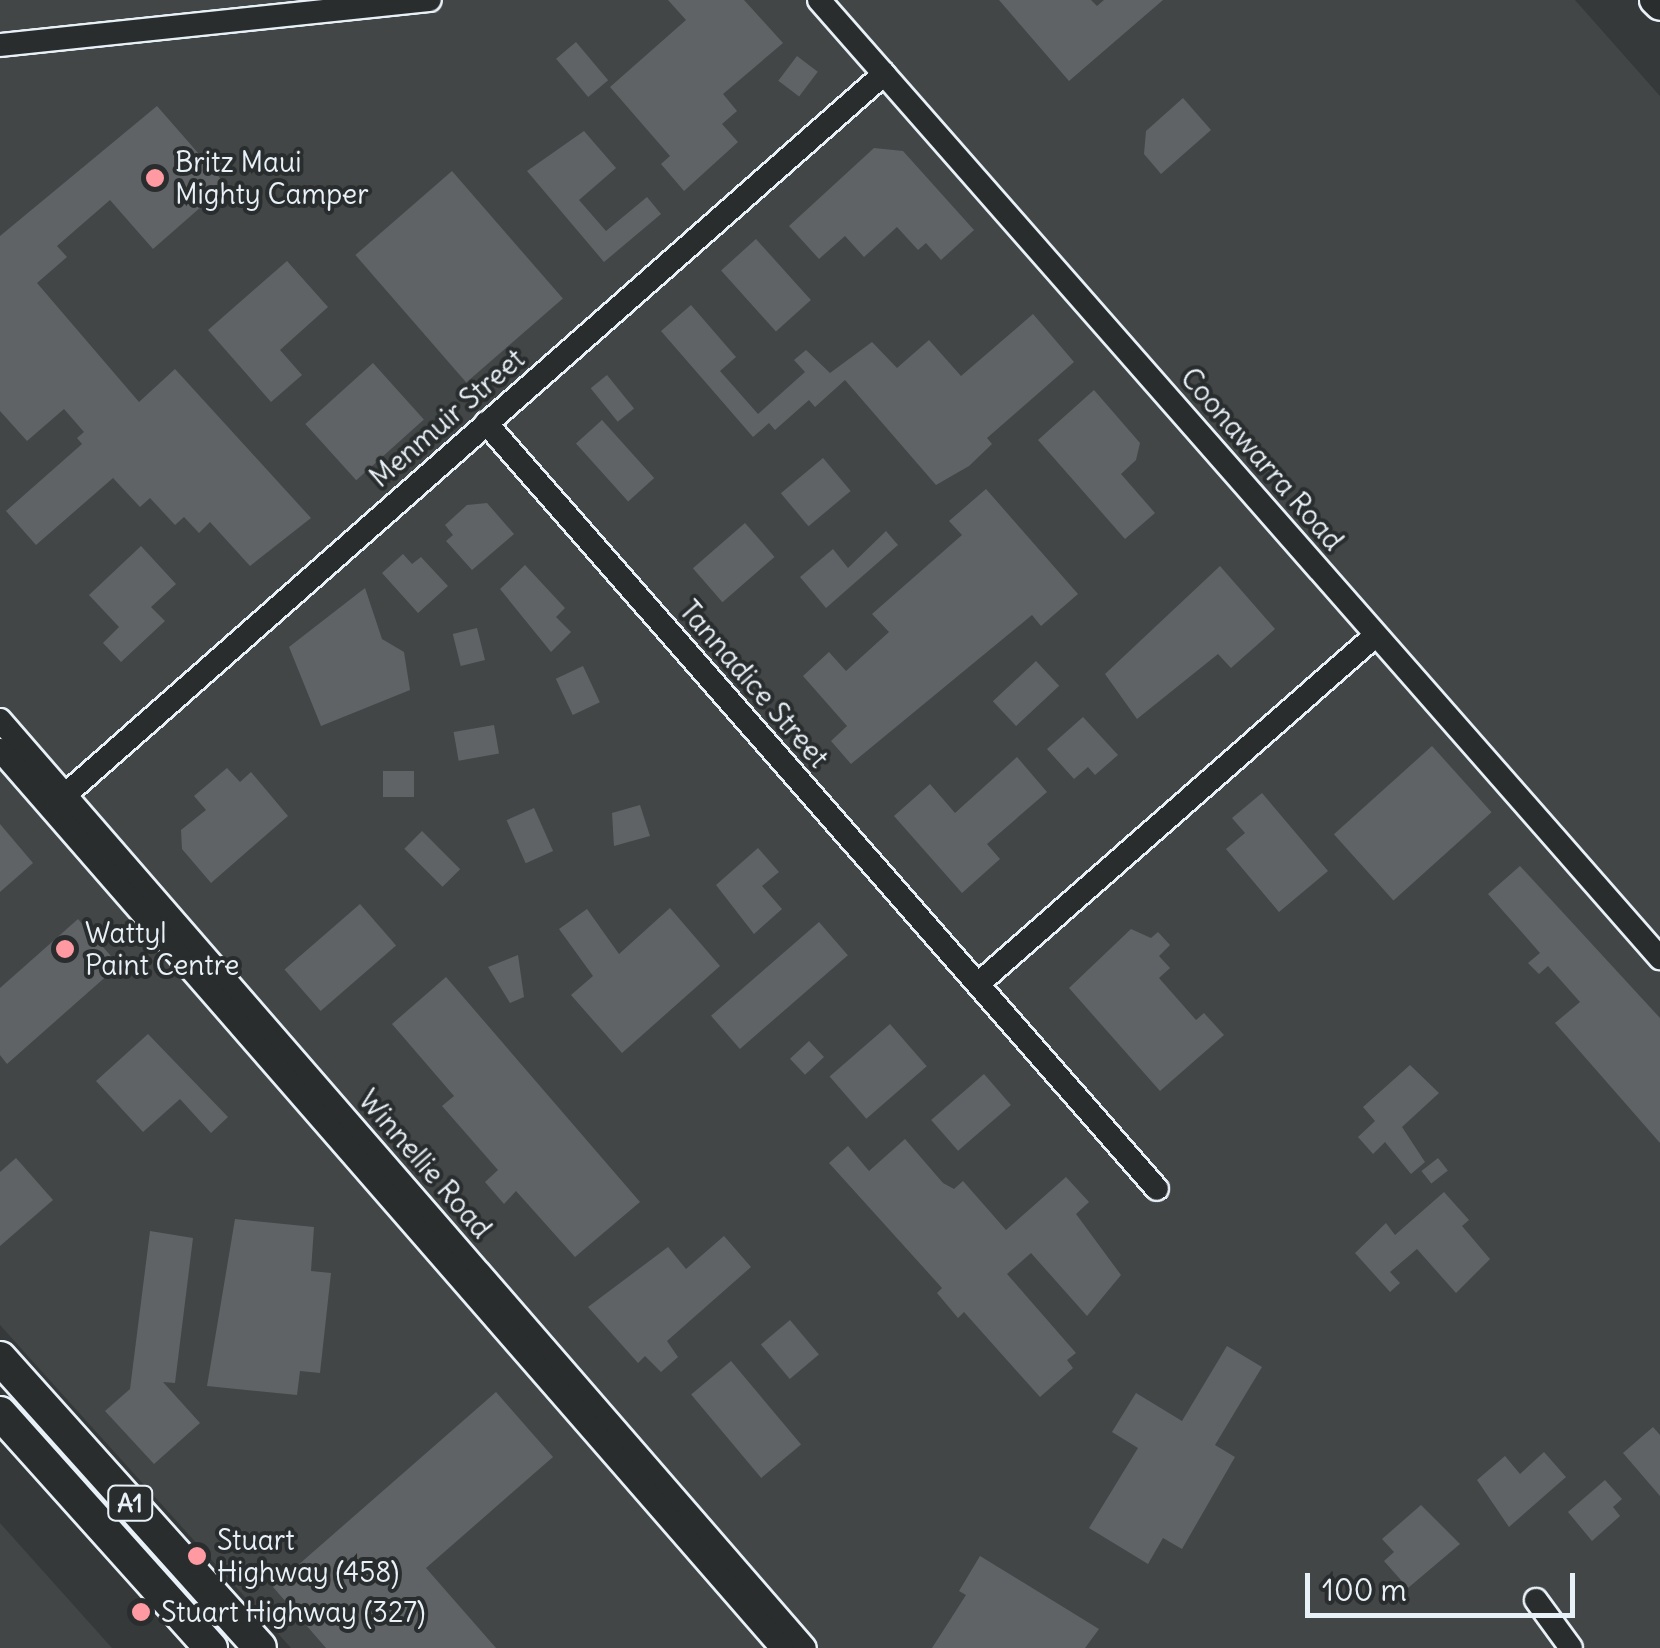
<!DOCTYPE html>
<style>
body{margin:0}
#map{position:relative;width:1660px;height:1648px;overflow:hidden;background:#35393a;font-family:Delius,sans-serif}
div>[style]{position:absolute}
.built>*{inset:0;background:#424647}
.building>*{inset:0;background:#5f6365;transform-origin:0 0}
.roads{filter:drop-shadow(2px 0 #e8f1f8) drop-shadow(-2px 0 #e8f1f8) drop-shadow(0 2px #e8f1f8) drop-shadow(0 -2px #e8f1f8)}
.minor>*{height:22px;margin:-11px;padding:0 11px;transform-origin:11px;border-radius:11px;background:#2a2d2e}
.major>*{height:28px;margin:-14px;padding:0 14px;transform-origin:14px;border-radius:14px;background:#2a2d2e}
.highway>*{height:32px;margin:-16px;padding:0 16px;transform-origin:16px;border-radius:16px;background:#2a2d2e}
.dots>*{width:28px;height:28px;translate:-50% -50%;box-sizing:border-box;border:5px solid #2a2d2e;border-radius:50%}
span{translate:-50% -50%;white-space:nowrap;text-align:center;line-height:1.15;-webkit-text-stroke:8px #2a2d2e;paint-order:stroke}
.shield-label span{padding:2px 8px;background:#2a2d2e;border:2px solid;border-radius:8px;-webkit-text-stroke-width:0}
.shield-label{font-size:25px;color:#e8f1f8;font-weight:700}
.poi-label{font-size:28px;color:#e8f1f8}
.left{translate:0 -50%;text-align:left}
.street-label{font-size:28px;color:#e8f1f8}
.scale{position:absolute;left:1305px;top:1573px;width:270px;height:45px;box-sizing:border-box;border:5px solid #e8f1f8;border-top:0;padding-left:12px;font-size:30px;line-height:35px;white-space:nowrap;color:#e8f1f8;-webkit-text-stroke:8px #2a2d2e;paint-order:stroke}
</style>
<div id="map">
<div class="built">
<div style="clip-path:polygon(0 0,1575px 0,1660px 96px,1660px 1648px,291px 1648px,0 1325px)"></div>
<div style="clip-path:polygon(0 1523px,112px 1648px,0 1648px)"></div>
</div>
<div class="building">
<div style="clip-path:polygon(668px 0,744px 0,783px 43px,723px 94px,737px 111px,722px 124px,738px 142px,684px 191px,661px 164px,670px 156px,610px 87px,686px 20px)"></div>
<div style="clip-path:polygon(999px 0,1091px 0,1097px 6px,1104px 0,1163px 0,1069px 81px)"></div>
<div style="left:576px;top:42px;width:50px;height:26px;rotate:50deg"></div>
<div style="left:797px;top:56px;width:26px;height:31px;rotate:37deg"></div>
<div style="clip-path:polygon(1183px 98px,1211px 130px,1161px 174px,1144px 154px,1146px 131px)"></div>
<div style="clip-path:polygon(157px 106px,226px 185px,153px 249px,110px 200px,57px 246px,67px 257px,37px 283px,139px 402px,175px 369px,311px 518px,250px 566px,210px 522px,199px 533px,184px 517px,175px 525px,150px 498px,140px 507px,113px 478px,36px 545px,6px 511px,82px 444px,77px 438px,84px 432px,64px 409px,27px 441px,0 411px,0 236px)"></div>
<div style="clip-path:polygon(584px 131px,616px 168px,579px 200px,606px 231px,647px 197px,661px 214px,604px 262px,527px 171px)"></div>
<div style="clip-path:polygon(874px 148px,903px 151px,974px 230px,941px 260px,926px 243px,918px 250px,897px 227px,864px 257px,845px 236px,819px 259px,789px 226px)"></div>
<div style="left:452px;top:171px;width:169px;height:128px;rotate:49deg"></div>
<div style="left:756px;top:239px;width:82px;height:47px;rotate:48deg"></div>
<div style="clip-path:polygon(287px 261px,328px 307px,280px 350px,302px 375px,271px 402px,208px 330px)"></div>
<div style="clip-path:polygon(691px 305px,736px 357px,720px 371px,758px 414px,805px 372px,794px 360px,806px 350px,830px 373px,872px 342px,897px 368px,929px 340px,961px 376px,1033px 314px,1074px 362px,987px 438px,992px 444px,969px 466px,936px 485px,845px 380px,815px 407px,809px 400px,775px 430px,769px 423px,753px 437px,661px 331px)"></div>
<div style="left:373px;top:363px;width:76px;height:91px;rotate:48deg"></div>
<div style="left:607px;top:375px;width:43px;height:21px;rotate:51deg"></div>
<div style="clip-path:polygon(1094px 390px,1140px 443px,1136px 460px,1121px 474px,1155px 513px,1125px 539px,1038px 440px)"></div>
<div style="left:602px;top:420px;width:78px;height:35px;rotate:48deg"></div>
<div style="left:823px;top:458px;width:43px;height:55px;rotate:50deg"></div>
<div style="clip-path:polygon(986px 489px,1078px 594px,1041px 626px,1032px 615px,851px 764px,831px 741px,847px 726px,803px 676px,829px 652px,846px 671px,889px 632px,872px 614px,962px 535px,949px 521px)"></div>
<div style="clip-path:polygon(487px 503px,514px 534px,472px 570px,446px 541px,453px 535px,445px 525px,467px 505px)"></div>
<div style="left:745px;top:523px;width:45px;height:69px;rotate:49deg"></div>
<div style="clip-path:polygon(886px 531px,898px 545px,826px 608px,800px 577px,833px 549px,848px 568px)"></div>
<div style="clip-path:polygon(141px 546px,176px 584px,151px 607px,165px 621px,121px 662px,103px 643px,119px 627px,89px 595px)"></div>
<div style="clip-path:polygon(403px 554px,412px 564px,421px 557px,448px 586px,418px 613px,382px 573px)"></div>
<div style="clip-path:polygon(525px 565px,565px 608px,556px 617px,571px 632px,551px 652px,500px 589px)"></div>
<div style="clip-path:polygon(1220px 566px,1275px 629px,1231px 668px,1218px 654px,1137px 719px,1105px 674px)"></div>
<div style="clip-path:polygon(365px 588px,382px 639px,404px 652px,410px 690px,321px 726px,289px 647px)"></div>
<div style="left:477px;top:628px;width:33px;height:25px;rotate:76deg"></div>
<div style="left:1036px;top:661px;width:34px;height:59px;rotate:47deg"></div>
<div style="left:583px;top:666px;width:40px;height:30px;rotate:65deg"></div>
<div style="clip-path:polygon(1083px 717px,1118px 755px,1095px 775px,1088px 767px,1074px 779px,1047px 749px)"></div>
<div style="left:494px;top:725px;width:29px;height:41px;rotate:80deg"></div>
<div style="left:1432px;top:746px;width:89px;height:132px;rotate:48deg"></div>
<div style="clip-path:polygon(1017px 757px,1047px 792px,987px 844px,1000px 859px,962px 893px,894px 816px,930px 784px,955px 813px)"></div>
<div style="clip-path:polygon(227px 768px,240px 782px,251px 772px,288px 816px,211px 883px,182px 849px,181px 830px,206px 810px,194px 796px)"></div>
<div style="left:383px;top:771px;width:31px;height:26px"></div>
<div style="clip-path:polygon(1262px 793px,1328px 871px,1279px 912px,1226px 849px,1245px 833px,1232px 818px)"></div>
<div style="clip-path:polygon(640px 805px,650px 836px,614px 846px,612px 813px)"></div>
<div style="left:534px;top:808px;width:47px;height:30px;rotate:66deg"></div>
<div style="clip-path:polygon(0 824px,33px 863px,0 892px)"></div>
<div style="left:422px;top:831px;width:54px;height:25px;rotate:45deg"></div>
<div style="clip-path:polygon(758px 848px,779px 872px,762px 886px,782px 909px,754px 934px,716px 885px)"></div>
<div style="clip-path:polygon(1520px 866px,1660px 1018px,1660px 1143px,1555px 1023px,1580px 1002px,1548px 966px,1539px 974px,1528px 963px,1540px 953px,1488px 894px)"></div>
<div style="left:360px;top:904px;width:55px;height:100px;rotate:49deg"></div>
<div style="clip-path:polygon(670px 908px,720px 966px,622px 1053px,571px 995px,593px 976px,559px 929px,587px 909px,619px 954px)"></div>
<div style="clip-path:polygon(78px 919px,119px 965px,7px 1064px,0 1055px,0 988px)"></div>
<div style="left:819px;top:922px;width:44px;height:143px;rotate:49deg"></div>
<div style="clip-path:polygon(1131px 929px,1151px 938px,1158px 932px,1170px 945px,1159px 956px,1170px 968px,1159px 978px,1196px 1020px,1204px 1013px,1224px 1035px,1160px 1091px,1069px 988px)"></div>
<div style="clip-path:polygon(518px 955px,524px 997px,510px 1003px,488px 967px)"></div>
<div style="clip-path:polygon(446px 977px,640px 1202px,575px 1257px,516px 1191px,504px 1204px,485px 1182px,498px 1170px,442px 1106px,454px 1096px,392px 1024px)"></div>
<div style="left:890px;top:1024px;width:56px;height:80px;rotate:49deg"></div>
<div style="clip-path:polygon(148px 1034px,228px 1117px,211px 1133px,180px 1099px,143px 1132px,96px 1081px)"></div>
<div style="left:809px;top:1041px;width:22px;height:26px;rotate:47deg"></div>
<div style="clip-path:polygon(1410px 1065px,1439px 1093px,1402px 1127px,1425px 1162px,1411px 1174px,1385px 1142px,1373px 1154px,1358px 1137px,1375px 1121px,1363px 1107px)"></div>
<div style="left:984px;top:1074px;width:41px;height:70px;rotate:49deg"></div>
<div style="clip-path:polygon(905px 1139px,943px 1183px,954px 1189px,963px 1181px,1006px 1230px,1066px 1177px,1089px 1202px,1076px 1214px,1121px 1275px,1087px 1316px,1031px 1253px,1007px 1274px,1076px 1353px,1067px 1360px,1073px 1368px,1040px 1397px,964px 1312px,958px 1318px,937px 1293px,942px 1288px,829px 1163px,848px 1146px,869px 1171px)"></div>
<div style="clip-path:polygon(16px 1158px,53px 1200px,0 1246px,0 1172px)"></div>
<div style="left:1438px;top:1158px;width:16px;height:21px;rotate:52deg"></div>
<div style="clip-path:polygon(1444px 1192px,1469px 1220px,1462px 1226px,1490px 1259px,1456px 1293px,1417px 1249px,1390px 1272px,1400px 1283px,1390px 1292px,1355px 1253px,1386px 1223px,1395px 1235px)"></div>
<div style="clip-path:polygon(235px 1219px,314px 1227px,311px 1271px,331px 1273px,320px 1373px,300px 1371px,297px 1395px,207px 1386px)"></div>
<div style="clip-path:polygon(150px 1231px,193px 1238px,175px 1383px,163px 1382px,200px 1423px,154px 1464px,105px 1411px,130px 1389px)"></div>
<div style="clip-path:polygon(724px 1236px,751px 1267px,667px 1341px,678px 1357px,661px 1372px,645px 1356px,638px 1363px,588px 1307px,668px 1247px,686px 1269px)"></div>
<div style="left:790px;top:1320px;width:45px;height:38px;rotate:50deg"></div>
<div style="clip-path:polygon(1227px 1346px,1262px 1367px,1215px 1445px,1235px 1457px,1182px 1549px,1163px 1538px,1148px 1564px,1089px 1528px,1138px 1448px,1112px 1432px,1136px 1393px,1182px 1421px)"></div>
<div style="left:731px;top:1361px;width:109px;height:52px;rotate:50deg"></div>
<div style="clip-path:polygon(496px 1392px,553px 1457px,426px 1568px,496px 1648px,326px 1648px,273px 1587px)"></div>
<div style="clip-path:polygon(1653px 1427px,1660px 1435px,1660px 1496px,1623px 1453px)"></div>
<div style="clip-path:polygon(1544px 1452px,1566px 1477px,1509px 1527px,1477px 1480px,1505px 1456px,1520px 1474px)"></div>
<div style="clip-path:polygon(1605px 1480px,1622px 1499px,1613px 1507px,1620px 1516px,1592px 1541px,1568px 1512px)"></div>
<div style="clip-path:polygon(1421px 1505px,1460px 1544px,1408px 1588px,1384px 1561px,1394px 1552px,1382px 1539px)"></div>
<div style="clip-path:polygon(980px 1556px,1099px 1629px,1085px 1648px,932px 1648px,966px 1595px,959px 1591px)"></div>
</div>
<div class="roads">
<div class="minor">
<div style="left:819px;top:0;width:1275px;rotate:48.72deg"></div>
<div style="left:0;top:45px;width:432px;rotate:-6deg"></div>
<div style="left:486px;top:423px;width:1018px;rotate:48.78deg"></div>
<div style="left:0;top:720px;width:1228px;rotate:49.06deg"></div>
<div style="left:0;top:750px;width:1191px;rotate:48.95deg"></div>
<div style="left:57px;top:802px;width:1102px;rotate:-41.36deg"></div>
<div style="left:978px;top:984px;width:529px;rotate:-41.25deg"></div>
<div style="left:1536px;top:1600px;width:59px;rotate:53.9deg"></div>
</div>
<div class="major">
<div style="left:1654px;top:0;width:8px;rotate:45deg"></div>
</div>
<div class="highway">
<div style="left:0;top:1358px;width:389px;rotate:48.1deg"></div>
<div style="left:0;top:1413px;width:316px;rotate:48.1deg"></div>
</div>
</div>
<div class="dots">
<div style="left:155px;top:178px;background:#ff9aa2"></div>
<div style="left:65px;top:949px;background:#ff9aa2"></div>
<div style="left:197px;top:1556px;background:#ff9aa2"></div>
<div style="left:141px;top:1612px;background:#ff9aa2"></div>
</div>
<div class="shield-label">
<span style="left:130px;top:1503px">A1</span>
</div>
<div class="poi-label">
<span class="left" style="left:175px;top:178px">Britz Maui<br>Mighty Camper</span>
<span class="left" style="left:85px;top:949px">Wattyl<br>Paint Centre</span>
<span class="left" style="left:217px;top:1556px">Stuart<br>Highway (458)</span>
<span class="left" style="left:161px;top:1612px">Stuart Highway (327)</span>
</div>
<div class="street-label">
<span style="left:447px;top:418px;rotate:-41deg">Menmuir Street</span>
<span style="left:1262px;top:459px;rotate:49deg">Coonawarra Road</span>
<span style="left:754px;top:684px;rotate:49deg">Tannadice Street</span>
<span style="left:425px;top:1164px;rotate:49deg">Winnellie Road</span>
</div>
<div class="scale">100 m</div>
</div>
